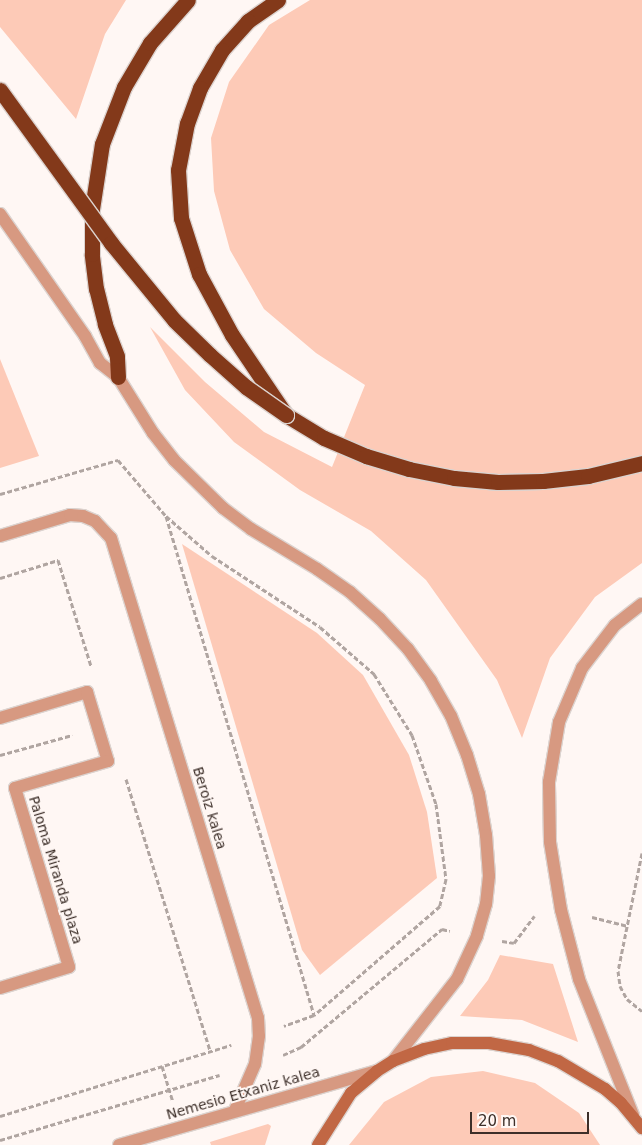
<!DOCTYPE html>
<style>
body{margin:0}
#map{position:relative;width:642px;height:1145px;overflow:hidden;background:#fff7f4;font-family:"DejaVu Sans",sans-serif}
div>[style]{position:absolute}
.green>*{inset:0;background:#fdcab7}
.path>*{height:3px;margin-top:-1.5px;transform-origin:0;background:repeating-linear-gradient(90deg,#b0a5a1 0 5px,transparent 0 7.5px)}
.roads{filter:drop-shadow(1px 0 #dcd3cf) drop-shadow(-1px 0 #dcd3cf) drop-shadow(0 1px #dcd3cf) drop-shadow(0 -1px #dcd3cf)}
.pedestrian>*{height:12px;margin:-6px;padding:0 6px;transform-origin:6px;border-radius:6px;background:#d79981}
.minor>*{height:12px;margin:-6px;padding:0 6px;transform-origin:6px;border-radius:6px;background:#d79981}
.tertiary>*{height:12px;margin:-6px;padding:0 6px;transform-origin:6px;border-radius:6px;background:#d79981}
.secondary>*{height:12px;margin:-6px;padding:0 6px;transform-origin:6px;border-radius:6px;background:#c16744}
.motorway>*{height:15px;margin:-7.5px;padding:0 7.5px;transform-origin:7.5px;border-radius:7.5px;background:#83391a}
.bridges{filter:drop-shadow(1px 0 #dcd3cf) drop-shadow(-1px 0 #dcd3cf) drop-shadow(0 1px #dcd3cf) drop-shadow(0 -1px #dcd3cf)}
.motorway-bridge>*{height:15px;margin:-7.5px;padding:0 7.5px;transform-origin:7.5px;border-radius:7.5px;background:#83391a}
span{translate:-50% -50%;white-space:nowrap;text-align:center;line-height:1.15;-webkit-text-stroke:4px #fff7f4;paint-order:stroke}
.street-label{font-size:14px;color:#3d2f29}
.scale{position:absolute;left:470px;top:1112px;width:119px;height:22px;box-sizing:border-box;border:2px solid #3d2f29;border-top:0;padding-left:6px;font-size:15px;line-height:18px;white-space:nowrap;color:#3d2f29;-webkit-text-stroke:4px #fff7f4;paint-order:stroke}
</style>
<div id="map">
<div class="green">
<div style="clip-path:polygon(0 0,126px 0,105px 34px,76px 119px,0 27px)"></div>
<div style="clip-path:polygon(310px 0,642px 0,642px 563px,595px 597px,550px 658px,522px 738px,497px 680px,426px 580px,371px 531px,300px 490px,234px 442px,185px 390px,150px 327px,205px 382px,264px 432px,332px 467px,365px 385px,316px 353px,264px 309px,230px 250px,214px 191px,211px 138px,229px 82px,269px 25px)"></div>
<div style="clip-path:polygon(0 359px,39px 456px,0 468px)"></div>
<div style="clip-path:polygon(182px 544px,317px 633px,363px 675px,409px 755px,427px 812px,437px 878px,320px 975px,302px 950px)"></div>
<div style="clip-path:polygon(500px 955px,553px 964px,578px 1042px,522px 1020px,460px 1016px,488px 980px)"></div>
<div style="clip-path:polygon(483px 1071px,535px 1083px,579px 1113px,600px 1145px,349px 1145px,384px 1102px,431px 1077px)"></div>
<div style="clip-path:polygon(268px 1124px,271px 1126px,265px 1145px,211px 1145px,210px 1142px)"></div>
</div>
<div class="path">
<div style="left:0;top:494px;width:123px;rotate:-16.1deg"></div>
<div style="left:118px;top:460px;width:74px;rotate:49.4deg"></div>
<div style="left:166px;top:516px;width:61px;rotate:41deg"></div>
<div style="left:212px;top:556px;width:129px;rotate:33.3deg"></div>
<div style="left:320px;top:627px;width:72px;rotate:41deg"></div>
<div style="left:374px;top:674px;width:72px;rotate:58.1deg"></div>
<div style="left:412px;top:735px;width:73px;rotate:70.8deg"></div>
<div style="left:436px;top:804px;width:76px;rotate:82.4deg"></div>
<div style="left:446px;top:879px;width:28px;rotate:103deg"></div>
<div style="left:440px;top:906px;width:167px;rotate:139.1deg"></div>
<div style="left:314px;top:1015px;width:32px;rotate:160deg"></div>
<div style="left:166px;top:516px;width:520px;rotate:73.48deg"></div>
<div style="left:0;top:578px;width:61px;rotate:-17.2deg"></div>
<div style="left:58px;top:560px;width:111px;rotate:72.7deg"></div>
<div style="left:0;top:755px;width:75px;rotate:-15.5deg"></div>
<div style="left:126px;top:779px;width:285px;rotate:72.8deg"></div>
<div style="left:642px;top:853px;width:120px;rotate:101.5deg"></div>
<div style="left:618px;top:971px;width:15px;rotate:82deg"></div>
<div style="left:620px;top:986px;width:15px;rotate:62deg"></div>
<div style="left:627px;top:999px;width:19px;rotate:39deg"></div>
<div style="left:592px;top:917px;width:37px;rotate:14deg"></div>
<div style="left:502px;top:941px;width:12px;rotate:9deg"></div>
<div style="left:514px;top:943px;width:34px;rotate:-53deg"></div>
<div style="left:283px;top:1055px;width:20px;rotate:-24deg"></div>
<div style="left:301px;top:1047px;width:184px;rotate:-39.9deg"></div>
<div style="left:442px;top:929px;width:8px;rotate:14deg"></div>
<div style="left:162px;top:1066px;width:37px;rotate:73deg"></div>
<div style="left:0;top:1116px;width:242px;rotate:-17.1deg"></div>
<div style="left:0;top:1140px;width:229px;rotate:-16.5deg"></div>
</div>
<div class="roads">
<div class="pedestrian">
<div style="left:0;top:718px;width:91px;rotate:-16.6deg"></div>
<div style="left:87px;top:692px;width:72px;rotate:73.1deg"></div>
<div style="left:108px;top:761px;width:97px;rotate:163.8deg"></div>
<div style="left:15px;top:788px;width:187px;rotate:73.2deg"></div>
<div style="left:69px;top:967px;width:72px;rotate:163.1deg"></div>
</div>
<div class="minor">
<div style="left:0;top:536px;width:73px;rotate:-16.7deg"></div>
<div style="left:70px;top:515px;width:13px;rotate:4deg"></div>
<div style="left:83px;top:516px;width:13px;rotate:23deg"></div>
<div style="left:95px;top:521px;width:23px;rotate:47deg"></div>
<div style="left:111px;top:538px;width:502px;rotate:72.97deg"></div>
<div style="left:258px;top:1018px;width:18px;rotate:87deg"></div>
<div style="left:259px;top:1036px;width:28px;rotate:98deg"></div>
<div style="left:255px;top:1064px;width:50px;rotate:113.5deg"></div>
<div style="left:119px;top:1145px;width:268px;rotate:-16deg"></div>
</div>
<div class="tertiary">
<div style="left:0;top:214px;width:149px;rotate:55.1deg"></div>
<div style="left:85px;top:336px;width:31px;rotate:61deg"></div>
<div style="left:100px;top:363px;width:23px;rotate:38deg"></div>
<div style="left:118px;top:377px;width:66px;rotate:58deg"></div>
<div style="left:153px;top:433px;width:34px;rotate:52deg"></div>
<div style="left:174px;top:460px;width:69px;rotate:44.4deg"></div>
<div style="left:223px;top:508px;width:35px;rotate:37deg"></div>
<div style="left:251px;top:529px;width:77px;rotate:31.2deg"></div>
<div style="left:317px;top:569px;width:40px;rotate:34.9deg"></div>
<div style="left:350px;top:592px;width:40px;rotate:42deg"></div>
<div style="left:380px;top:619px;width:41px;rotate:47deg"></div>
<div style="left:408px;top:649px;width:39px;rotate:54deg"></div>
<div style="left:431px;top:681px;width:40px;rotate:60.3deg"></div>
<div style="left:451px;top:716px;width:42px;rotate:67.7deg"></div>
<div style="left:467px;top:755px;width:41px;rotate:72.9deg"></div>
<div style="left:479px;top:794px;width:42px;rotate:80.3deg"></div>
<div style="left:486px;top:835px;width:41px;rotate:85.8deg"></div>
<div style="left:489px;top:876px;width:28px;rotate:96deg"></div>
<div style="left:486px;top:904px;width:33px;rotate:106deg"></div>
<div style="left:477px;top:936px;width:47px;rotate:114.9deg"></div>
<div style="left:457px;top:979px;width:104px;rotate:128deg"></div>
<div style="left:633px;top:1115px;width:146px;rotate:-111.7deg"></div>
<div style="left:579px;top:979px;width:71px;rotate:-104.6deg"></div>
<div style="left:561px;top:910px;width:69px;rotate:-99.2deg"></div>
<div style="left:550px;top:842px;width:60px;rotate:-91deg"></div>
<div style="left:549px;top:782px;width:61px;rotate:-80.5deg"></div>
<div style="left:559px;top:722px;width:59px;rotate:-66.9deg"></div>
<div style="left:582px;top:668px;width:54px;rotate:-52.5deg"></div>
<div style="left:615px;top:625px;width:34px;rotate:-38deg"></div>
</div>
<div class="secondary">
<div style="left:318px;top:1145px;width:62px;rotate:-57.6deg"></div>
<div style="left:351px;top:1093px;width:34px;rotate:-40deg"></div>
<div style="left:377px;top:1071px;width:19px;rotate:-32deg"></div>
<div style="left:393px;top:1061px;width:33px;rotate:-21deg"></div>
<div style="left:424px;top:1049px;width:29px;rotate:-12deg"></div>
<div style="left:452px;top:1043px;width:37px"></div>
<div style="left:489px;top:1043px;width:41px;rotate:9.9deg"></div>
<div style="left:529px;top:1050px;width:31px;rotate:21deg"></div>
<div style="left:558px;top:1061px;width:55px;rotate:30.8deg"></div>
<div style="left:605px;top:1089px;width:21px;rotate:41deg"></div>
<div style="left:621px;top:1103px;width:33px;rotate:50deg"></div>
</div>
<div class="motorway">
<div style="left:278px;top:0;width:37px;rotate:145deg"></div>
<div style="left:248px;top:21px;width:39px;rotate:132deg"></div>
<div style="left:222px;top:50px;width:44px;rotate:120.1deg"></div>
<div style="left:200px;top:88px;width:37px;rotate:110deg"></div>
<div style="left:187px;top:123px;width:48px;rotate:100.8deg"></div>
<div style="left:178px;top:170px;width:48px;rotate:86.4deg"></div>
<div style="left:181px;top:218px;width:59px;rotate:72.2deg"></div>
<div style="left:199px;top:274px;width:69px;rotate:61.6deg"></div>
<div style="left:232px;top:335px;width:97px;rotate:56deg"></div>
<div style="left:286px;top:415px;width:44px;rotate:31.2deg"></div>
<div style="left:324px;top:438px;width:46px;rotate:23.2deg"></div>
<div style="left:366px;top:456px;width:45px;rotate:16.8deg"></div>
<div style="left:409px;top:469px;width:46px;rotate:11.3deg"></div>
<div style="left:454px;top:478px;width:44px;rotate:5.2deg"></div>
<div style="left:498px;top:482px;width:45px;rotate:-1.3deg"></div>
<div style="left:543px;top:481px;width:45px;rotate:-6.3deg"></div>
<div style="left:588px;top:476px;width:56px;rotate:-13.5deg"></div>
<div style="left:118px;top:377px;width:21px;rotate:-93deg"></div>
<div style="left:117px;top:356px;width:34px;rotate:-111deg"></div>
<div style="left:105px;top:324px;width:36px;rotate:-104deg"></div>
<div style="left:96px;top:289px;width:35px;rotate:-97deg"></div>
<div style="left:92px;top:254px;width:45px;rotate:-90deg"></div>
<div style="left:92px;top:209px;width:66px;rotate:-81.3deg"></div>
<div style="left:102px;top:144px;width:61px;rotate:-68.9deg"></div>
<div style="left:124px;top:87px;width:51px;rotate:-59.4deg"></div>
<div style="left:150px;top:43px;width:57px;rotate:-48.5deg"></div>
</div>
</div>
<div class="bridges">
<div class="motorway-bridge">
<div style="left:0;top:90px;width:189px;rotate:54deg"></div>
<div style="left:111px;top:243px;width:99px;rotate:50.7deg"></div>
<div style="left:174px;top:320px;width:50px;rotate:44.2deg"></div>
<div style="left:210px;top:355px;width:48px;rotate:41.6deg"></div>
<div style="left:246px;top:387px;width:49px;rotate:35deg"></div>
</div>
</div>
<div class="street-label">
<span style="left:210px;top:808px;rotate:73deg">Beroiz kalea</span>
<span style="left:56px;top:870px;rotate:73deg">Paloma Miranda plaza</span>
<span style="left:243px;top:1093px;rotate:-16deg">Nemesio Etxaniz kalea</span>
</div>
<div class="scale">20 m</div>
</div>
